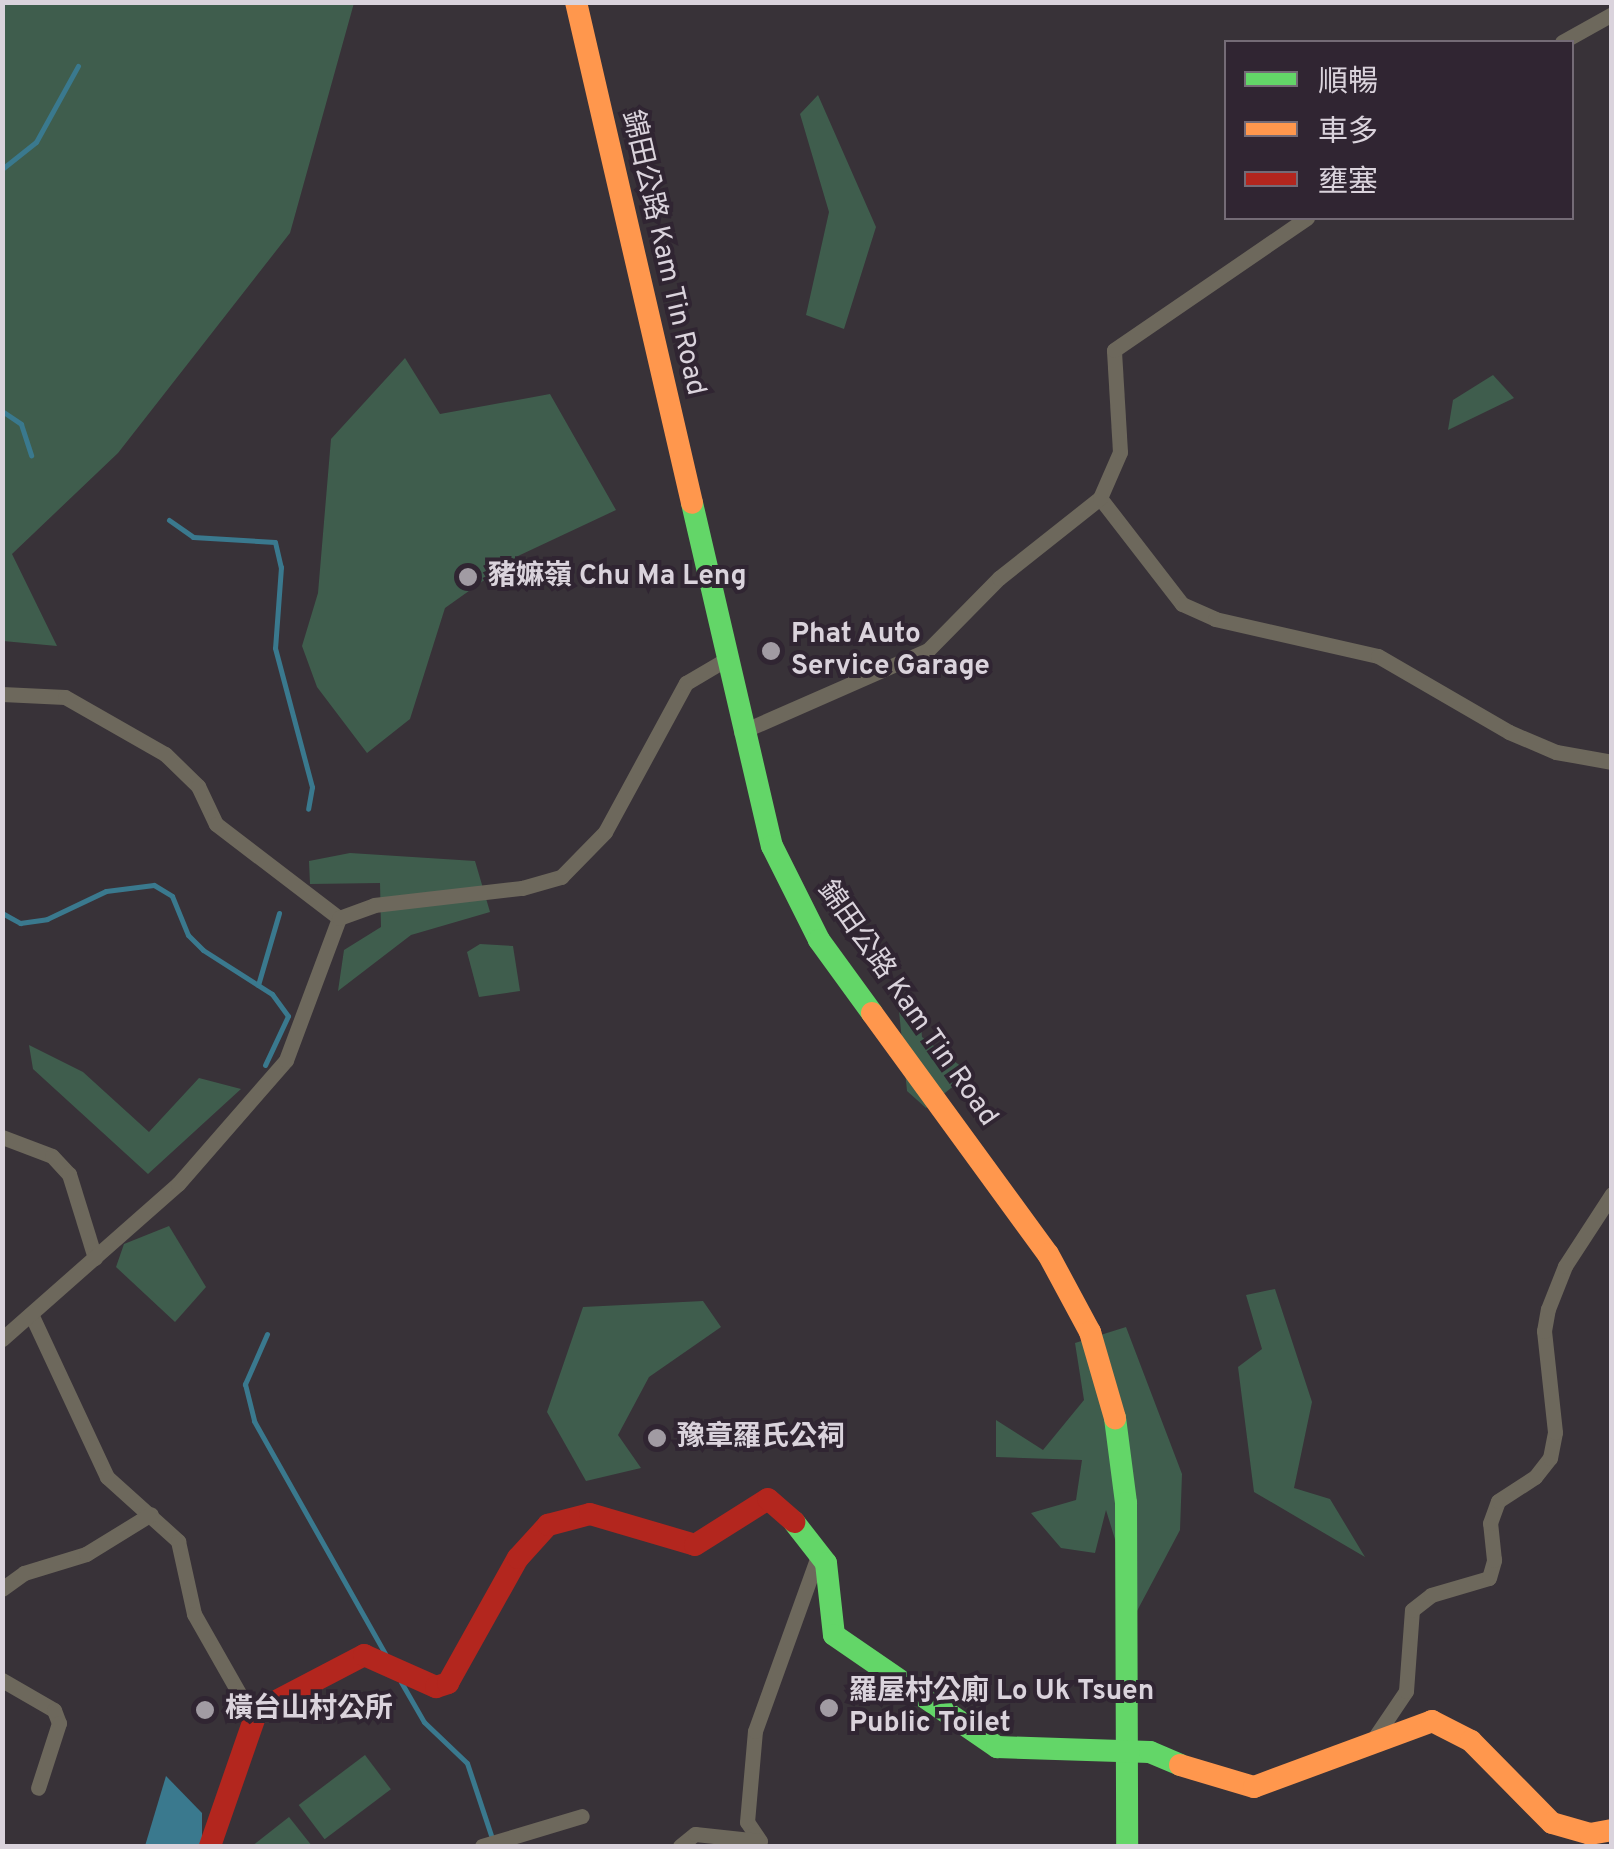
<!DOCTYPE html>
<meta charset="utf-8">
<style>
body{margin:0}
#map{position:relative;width:1614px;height:1849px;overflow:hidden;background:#383238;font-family:Overpass,"Noto Sans TC",sans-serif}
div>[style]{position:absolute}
.green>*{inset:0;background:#3f5d4d;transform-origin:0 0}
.water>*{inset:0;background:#3a798e}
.stream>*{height:5px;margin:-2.5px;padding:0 2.5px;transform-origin:2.5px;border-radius:2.5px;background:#3a798e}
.street>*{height:15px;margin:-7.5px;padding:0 7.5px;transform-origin:7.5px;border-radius:7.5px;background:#6d685c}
.fast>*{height:22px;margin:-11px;padding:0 11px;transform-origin:11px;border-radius:11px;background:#63d668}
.slow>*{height:22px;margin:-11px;padding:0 11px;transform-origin:11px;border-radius:11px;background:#ff974d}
.jam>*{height:22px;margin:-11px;padding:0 11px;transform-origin:11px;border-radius:11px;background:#b3261e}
.dots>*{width:28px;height:28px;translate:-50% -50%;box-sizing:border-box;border:5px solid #302532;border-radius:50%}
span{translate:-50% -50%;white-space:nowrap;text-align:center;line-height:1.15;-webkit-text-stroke:8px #302532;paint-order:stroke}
.street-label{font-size:28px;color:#dad3dc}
.poi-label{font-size:28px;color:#dad3dc;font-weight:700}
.left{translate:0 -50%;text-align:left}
.frame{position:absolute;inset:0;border:5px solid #dad3dc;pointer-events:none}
.legend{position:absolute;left:1224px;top:40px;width:350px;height:180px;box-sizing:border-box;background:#302532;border:2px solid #746b76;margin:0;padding:12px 18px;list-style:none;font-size:30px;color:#dad3dc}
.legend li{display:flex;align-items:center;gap:20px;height:50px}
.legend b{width:50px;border:2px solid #746b76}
</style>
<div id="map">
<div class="green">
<div style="clip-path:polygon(2px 3px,354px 3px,290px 233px,118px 453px,12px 554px,57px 646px,3px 641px)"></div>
<div style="clip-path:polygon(818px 95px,876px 227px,844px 329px,806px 315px,829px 212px,800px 114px)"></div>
<div style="clip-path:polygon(405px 358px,440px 414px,550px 394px,616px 510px,518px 556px,445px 608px,410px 719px,367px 753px,317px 687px,302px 646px,318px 593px,331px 439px)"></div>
<div style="clip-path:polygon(1493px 375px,1514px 398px,1448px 430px,1453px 400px)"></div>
<div style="clip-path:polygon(350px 853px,475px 861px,490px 912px,411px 935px,338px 991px,344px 950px,381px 927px,380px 883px,310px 884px,309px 861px)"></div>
<div style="clip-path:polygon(480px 944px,513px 946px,520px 991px,479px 997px,467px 952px)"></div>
<div style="clip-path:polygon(899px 1011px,920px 1013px,922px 1037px,970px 1073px,926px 1108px,907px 1091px)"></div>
<div style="clip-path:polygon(29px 1045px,83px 1072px,149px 1132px,199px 1078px,241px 1089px,148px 1174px,33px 1069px)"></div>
<div style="clip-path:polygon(169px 1226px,206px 1287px,175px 1322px,116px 1267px,124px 1244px)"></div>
<div style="clip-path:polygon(1275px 1289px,1312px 1402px,1294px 1488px,1330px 1499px,1365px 1557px,1254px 1492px,1238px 1367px,1262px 1349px,1246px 1295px)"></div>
<div style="clip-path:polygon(703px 1301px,721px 1327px,649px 1377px,618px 1435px,641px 1468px,586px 1481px,547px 1412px,583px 1307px)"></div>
<div style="clip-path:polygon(1126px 1327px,1182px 1474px,1180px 1530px,1137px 1611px,1106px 1510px,1095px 1553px,1061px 1548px,1031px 1513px,1076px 1500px,1082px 1460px,996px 1457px,996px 1420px,1043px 1450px,1084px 1400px,1075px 1343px)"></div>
<div style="left:365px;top:1755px;width:43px;height:83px;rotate:53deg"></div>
<div style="clip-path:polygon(289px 1817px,312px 1846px,252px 1846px)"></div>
</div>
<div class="water">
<div style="clip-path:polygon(166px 1776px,202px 1813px,202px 1846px,145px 1846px)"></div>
</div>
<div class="stream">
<div style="left:2px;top:169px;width:43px;rotate:-38.5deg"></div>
<div style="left:36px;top:142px;width:87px;rotate:-61.1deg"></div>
<div style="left:2px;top:411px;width:23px;rotate:34deg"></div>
<div style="left:21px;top:424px;width:33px;rotate:72deg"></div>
<div style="left:169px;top:520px;width:29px;rotate:35deg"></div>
<div style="left:193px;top:537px;width:82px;rotate:3.5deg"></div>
<div style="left:275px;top:542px;width:26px;rotate:77deg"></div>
<div style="left:281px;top:567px;width:81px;rotate:94.2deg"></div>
<div style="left:275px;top:648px;width:144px;rotate:75.1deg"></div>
<div style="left:312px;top:787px;width:22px;rotate:100deg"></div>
<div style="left:2px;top:913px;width:21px;rotate:29deg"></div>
<div style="left:20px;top:923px;width:27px;rotate:-8deg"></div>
<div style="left:47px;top:919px;width:65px;rotate:-25.4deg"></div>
<div style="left:106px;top:891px;width:48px;rotate:-7.1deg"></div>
<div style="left:154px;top:885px;width:21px;rotate:31deg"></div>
<div style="left:172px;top:896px;width:42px;rotate:67.7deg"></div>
<div style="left:188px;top:935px;width:21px;rotate:45deg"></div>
<div style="left:203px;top:950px;width:82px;rotate:32.5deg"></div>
<div style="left:272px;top:994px;width:27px;rotate:54deg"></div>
<div style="left:288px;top:1016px;width:54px;rotate:115.1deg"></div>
<div style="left:258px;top:985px;width:75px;rotate:-73.7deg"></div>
<div style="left:267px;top:1334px;width:55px;rotate:113.7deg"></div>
<div style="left:245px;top:1384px;width:38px;rotate:76deg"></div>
<div style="left:254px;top:1421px;width:269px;rotate:60.6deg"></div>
<div style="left:401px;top:1682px;width:46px;rotate:60.1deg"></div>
<div style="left:424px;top:1722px;width:59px;rotate:43.6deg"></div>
<div style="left:467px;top:1763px;width:79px;rotate:71.6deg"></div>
</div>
<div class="street">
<div style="left:1562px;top:42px;width:57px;rotate:-29.2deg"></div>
<div style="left:1100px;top:498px;width:134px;rotate:52.3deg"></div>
<div style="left:1182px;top:604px;width:36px;rotate:24deg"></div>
<div style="left:1215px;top:619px;width:167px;rotate:12.8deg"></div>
<div style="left:1378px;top:656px;width:151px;rotate:30.1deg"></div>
<div style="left:1509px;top:732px;width:51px;rotate:23.1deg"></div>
<div style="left:1556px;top:752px;width:57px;rotate:10.1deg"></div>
<div style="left:2px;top:694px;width:63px;rotate:2.7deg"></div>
<div style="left:65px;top:697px;width:115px;rotate:29.7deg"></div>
<div style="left:165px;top:754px;width:46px;rotate:44.1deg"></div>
<div style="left:198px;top:786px;width:42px;rotate:64.7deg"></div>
<div style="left:216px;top:824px;width:155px;rotate:37.4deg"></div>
<div style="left:741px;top:732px;width:204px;rotate:-23.7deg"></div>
<div style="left:928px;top:650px;width:101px;rotate:-45.4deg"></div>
<div style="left:999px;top:578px;width:129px;rotate:-38.4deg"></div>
<div style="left:1100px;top:498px;width:50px;rotate:-66.5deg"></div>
<div style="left:1120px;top:452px;width:102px;rotate:-93.4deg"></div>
<div style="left:1114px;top:350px;width:234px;rotate:-34.4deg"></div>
<div style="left:2px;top:1137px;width:53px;rotate:20.8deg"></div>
<div style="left:52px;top:1156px;width:25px;rotate:47deg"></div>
<div style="left:69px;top:1174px;width:88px;rotate:72.8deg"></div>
<div style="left:31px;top:1314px;width:180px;rotate:65deg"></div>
<div style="left:107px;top:1477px;width:96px;rotate:42deg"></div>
<div style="left:178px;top:1541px;width:75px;rotate:77.6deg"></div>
<div style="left:194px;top:1614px;width:117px;rotate:60.4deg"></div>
<div style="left:2px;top:1339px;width:235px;rotate:-41.4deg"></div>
<div style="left:178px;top:1184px;width:164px;rotate:-48.9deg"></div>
<div style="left:286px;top:1060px;width:152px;rotate:-69.5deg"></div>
<div style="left:339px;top:918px;width:37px;rotate:-20deg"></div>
<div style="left:374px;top:905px;width:149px;rotate:-6.6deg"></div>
<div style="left:522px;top:888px;width:41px;rotate:-15.8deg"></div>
<div style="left:561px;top:877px;width:63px;rotate:-45.6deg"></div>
<div style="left:605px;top:832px;width:170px;rotate:-61.5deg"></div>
<div style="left:686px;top:683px;width:45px;rotate:-30.5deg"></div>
<div style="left:2px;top:1589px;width:27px;rotate:-36deg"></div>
<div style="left:24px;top:1573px;width:65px;rotate:-17deg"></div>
<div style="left:86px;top:1554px;width:76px;rotate:-31.6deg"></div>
<div style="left:2px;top:1680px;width:60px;rotate:30deg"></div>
<div style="left:54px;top:1710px;width:14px;rotate:69deg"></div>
<div style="left:59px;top:1723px;width:68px;rotate:107.9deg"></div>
<div style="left:1373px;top:1740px;width:59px;rotate:-56deg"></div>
<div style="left:1406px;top:1691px;width:81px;rotate:-85.8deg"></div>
<div style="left:1412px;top:1610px;width:24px;rotate:-38deg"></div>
<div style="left:1431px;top:1595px;width:60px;rotate:-16.3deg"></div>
<div style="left:1489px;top:1578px;width:19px;rotate:-74deg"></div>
<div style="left:1494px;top:1560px;width:37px;rotate:-96deg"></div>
<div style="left:1490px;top:1523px;width:23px;rotate:-70deg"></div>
<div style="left:1498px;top:1501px;width:44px;rotate:-33deg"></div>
<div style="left:1535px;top:1477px;width:24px;rotate:-52deg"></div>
<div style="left:1550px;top:1458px;width:26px;rotate:-79deg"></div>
<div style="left:1555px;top:1432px;width:102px;rotate:-96.2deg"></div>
<div style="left:1544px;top:1331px;width:22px;rotate:-80deg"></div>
<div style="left:1548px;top:1309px;width:46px;rotate:-68.4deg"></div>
<div style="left:1565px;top:1266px;width:86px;rotate:-56.9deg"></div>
<div style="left:760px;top:1841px;width:23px;rotate:-124deg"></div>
<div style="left:747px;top:1822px;width:91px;rotate:-85deg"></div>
<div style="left:755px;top:1731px;width:189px;rotate:-70.2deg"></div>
<div style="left:482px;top:1846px;width:104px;rotate:-16.7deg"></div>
<div style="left:680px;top:1846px;width:19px;rotate:-39deg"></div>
<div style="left:695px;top:1834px;width:65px;rotate:6.1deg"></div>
</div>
<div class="fast">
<div style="left:692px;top:503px;width:352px;rotate:76.9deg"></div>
<div style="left:772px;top:846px;width:105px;rotate:63.4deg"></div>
<div style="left:819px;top:940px;width:90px;rotate:54deg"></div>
<div style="left:1115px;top:1418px;width:86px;rotate:82.6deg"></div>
<div style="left:1126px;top:1503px;width:343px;rotate:89.8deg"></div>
<div style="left:794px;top:1522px;width:52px;rotate:52deg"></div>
<div style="left:826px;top:1563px;width:72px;rotate:83.7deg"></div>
<div style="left:834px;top:1635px;width:198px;rotate:34.5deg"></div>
<div style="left:997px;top:1747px;width:153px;rotate:1.9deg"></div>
<div style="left:1150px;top:1752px;width:33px;rotate:23deg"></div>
</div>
<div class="slow">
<div style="left:576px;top:2px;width:514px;rotate:76.96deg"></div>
<div style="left:872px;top:1013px;width:298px;rotate:53.9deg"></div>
<div style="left:1048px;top:1254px;width:89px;rotate:61.7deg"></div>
<div style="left:1090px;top:1332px;width:90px;rotate:73.8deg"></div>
<div style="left:1180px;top:1765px;width:77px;rotate:16.6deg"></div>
<div style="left:1254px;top:1787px;width:190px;rotate:-20.3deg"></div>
<div style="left:1432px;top:1721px;width:44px;rotate:27.1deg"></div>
<div style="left:1471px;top:1741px;width:115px;rotate:45.4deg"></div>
<div style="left:1552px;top:1823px;width:40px;rotate:16deg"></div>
<div style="left:1590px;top:1834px;width:22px;rotate:-10deg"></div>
</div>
<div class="jam">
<div style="left:210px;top:1846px;width:143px;rotate:-70.8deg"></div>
<div style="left:257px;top:1711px;width:121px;rotate:-27.6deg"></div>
<div style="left:364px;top:1655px;width:79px;rotate:24deg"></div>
<div style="left:436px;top:1687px;width:13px;rotate:-18deg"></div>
<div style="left:448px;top:1683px;width:143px;rotate:-60.8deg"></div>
<div style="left:518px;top:1558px;width:45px;rotate:-47.7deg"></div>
<div style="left:548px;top:1525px;width:43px;rotate:-14.7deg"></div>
<div style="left:590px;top:1514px;width:109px;rotate:16.4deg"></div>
<div style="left:695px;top:1545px;width:86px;rotate:-32.2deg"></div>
<div style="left:768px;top:1499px;width:35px;rotate:41deg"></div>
</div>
<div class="dots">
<div style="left:468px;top:577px;background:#a19ba3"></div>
<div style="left:771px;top:651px;background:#a19ba3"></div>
<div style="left:657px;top:1438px;background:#a19ba3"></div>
<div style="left:829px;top:1708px;background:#a19ba3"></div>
<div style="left:205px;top:1710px;background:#a19ba3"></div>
</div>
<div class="street-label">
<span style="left:663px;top:253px;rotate:77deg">錦田公路 Kam Tin Road</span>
<span style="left:907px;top:1004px;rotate:55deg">錦田公路 Kam Tin Road</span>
</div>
<div class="poi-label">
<span class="left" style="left:488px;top:577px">豬嫲嶺 Chu Ma Leng</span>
<span class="left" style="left:791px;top:651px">Phat Auto<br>Service Garage</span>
<span class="left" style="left:677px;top:1438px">豫章羅氏公祠</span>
<span class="left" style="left:849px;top:1708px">羅屋村公廁 Lo Uk Tsuen<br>Public Toilet</span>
<span class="left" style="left:225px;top:1710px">橫台山村公所</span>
</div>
<div class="frame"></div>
<ul class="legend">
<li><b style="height:12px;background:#63d668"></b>順暢</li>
<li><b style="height:12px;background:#ff974d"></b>車多</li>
<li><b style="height:12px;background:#b3261e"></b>壅塞</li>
</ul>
</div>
